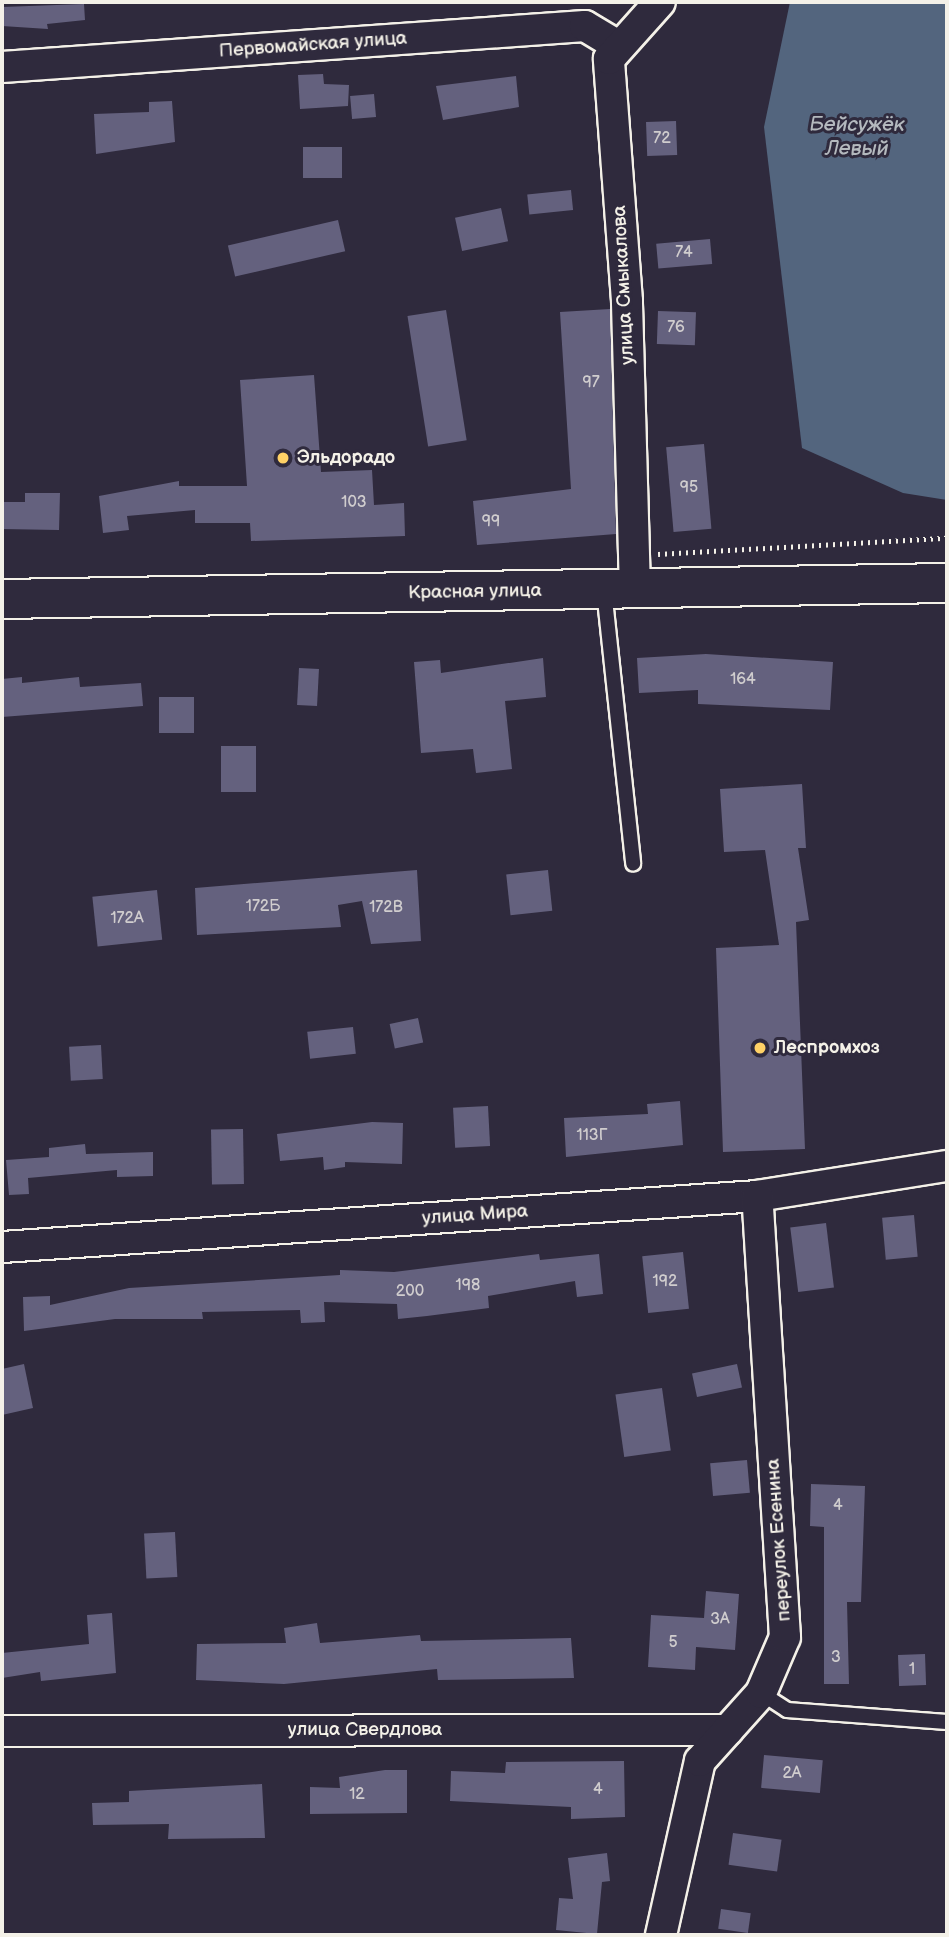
<!DOCTYPE html>
<meta charset="utf-8">
<style>
body{margin:0}
#map{position:relative;width:949px;height:1937px;overflow:hidden;background:#2f2a3d;font-family:"Balsamiq Sans",sans-serif}
div>[style]{position:absolute}
.water>*{inset:0;background:#53657e}
.building>*{inset:0;background:#64617e;transform-origin:0 0}
.path>*{height:4.5px;margin-top:-2.25px;transform-origin:0;background:repeating-linear-gradient(90deg,#f4f1e8 0 2px,transparent 0 7px)}
.roads{filter:drop-shadow(2px 0 #f4f1e8) drop-shadow(-2px 0 #f4f1e8) drop-shadow(0 2px #f4f1e8) drop-shadow(0 -2px #f4f1e8)}
.lane>*{height:14px;margin:-7px;padding:0 7px;transform-origin:7px;border-radius:7px;background:#2f2a3d}
.street>*{height:30px;margin:-15px;padding:0 15px;transform-origin:15px;border-radius:15px;background:#2f2a3d}
.secondary>*{height:38px;margin:-19px;padding:0 19px;transform-origin:19px;border-radius:19px;background:#2f2a3d}
.dots>*{width:19px;height:19px;translate:-50% -50%;box-sizing:border-box;border:4px solid #2f2a3d;border-radius:50%}
span{translate:-50% -50%;white-space:nowrap;text-align:center;line-height:1.15;-webkit-text-stroke:6px #2f2a3d;paint-order:stroke}
.number-label{font-size:16px;color:#d0cdce}
.number-label span{-webkit-text-stroke-width:0}
.street-label{font-size:19px;color:#f4f1e8}
.poi-label{font-size:19px;color:#f4f1e8;font-weight:700}
.left{translate:0 -50%;text-align:left}
.water-label{font-size:21px;color:#b4b9be;font-style:italic}
.frame{position:absolute;inset:0;border:4px solid #f4f1e8;pointer-events:none}
</style>
<div id="map">
<div class="water">
<div style="clip-path:polygon(790px 2px,947px 2px,947px 500px,903px 493px,802px 448px,764px 127px)"></div>
</div>
<div class="building">
<div style="clip-path:polygon(84px 4px,85px 20px,47px 24px,48px 29px,2px 26px,2px 7px)"></div>
<div style="clip-path:polygon(323px 74px,324px 84px,349px 85px,348px 106px,300px 109px,298px 75px)"></div>
<div style="clip-path:polygon(516px 76px,519px 107px,443px 120px,436px 86px)"></div>
<div style="left:374px;top:94px;width:23px;height:24px;rotate:85deg"></div>
<div style="clip-path:polygon(172px 101px,175px 142px,96px 154px,94px 114px,149px 112px,149px 102px)"></div>
<div style="left:676px;top:121px;width:34px;height:30px;rotate:88deg"></div>
<div style="left:342px;top:147px;width:31px;height:39px;rotate:90deg"></div>
<div style="left:571px;top:190px;width:20px;height:44px;rotate:84deg"></div>
<div style="left:501px;top:208px;width:34px;height:47px;rotate:78deg"></div>
<div style="left:338px;top:220px;width:32px;height:113px;rotate:77deg"></div>
<div style="left:710px;top:239px;width:25px;height:54px;rotate:85deg"></div>
<div style="clip-path:polygon(610px 309px,616px 534px,477px 545px,473px 501px,571px 489px,560px 312px)"></div>
<div style="left:446px;top:310px;width:132px;height:39px;rotate:81deg"></div>
<div style="left:658px;top:311px;width:38px;height:33px;rotate:2deg"></div>
<div style="clip-path:polygon(314px 375px,321px 472px,372px 470px,374px 505px,404px 503px,405px 536px,251px 541px,250px 523px,195px 523px,195px 510px,127px 516px,129px 530px,103px 533px,99px 496px,179px 481px,179px 486px,247px 486px,240px 380px)"></div>
<div style="left:704px;top:444px;width:85px;height:38px;rotate:85deg"></div>
<div style="clip-path:polygon(25px 493px,60px 493px,59px 530px,2px 529px,2px 502px,25px 502px)"></div>
<div style="clip-path:polygon(706px 654px,833px 662px,830px 710px,698px 704px,698px 690px,639px 693px,637px 658px)"></div>
<div style="clip-path:polygon(543px 658px,546px 697px,505px 701px,512px 769px,476px 773px,473px 749px,421px 753px,414px 662px,440px 660px,441px 673px)"></div>
<div style="left:299px;top:668px;width:20px;height:37px;rotate:3deg"></div>
<div style="clip-path:polygon(22px 677px,22px 683px,79px 677px,80px 687px,141px 683px,143px 706px,2px 717px,2px 679px)"></div>
<div style="left:159px;top:697px;width:35px;height:36px"></div>
<div style="left:256px;top:746px;width:46px;height:35px;rotate:90deg"></div>
<div style="clip-path:polygon(802px 784px,806px 848px,798px 848px,809px 920px,796px 922px,805px 1149px,723px 1152px,716px 948px,779px 945px,765px 850px,724px 852px,720px 789px)"></div>
<div style="clip-path:polygon(417px 870px,421px 941px,371px 944px,362px 901px,338px 905px,341px 927px,197px 935px,195px 888px)"></div>
<div style="left:548px;top:870px;width:41px;height:42px;rotate:84deg"></div>
<div style="left:157px;top:890px;width:50px;height:65px;rotate:84deg"></div>
<div style="left:418px;top:1018px;width:25px;height:29px;rotate:78deg"></div>
<div style="left:353px;top:1027px;width:27px;height:46px;rotate:84deg"></div>
<div style="left:101px;top:1045px;width:34px;height:32px;rotate:87deg"></div>
<div style="clip-path:polygon(680px 1101px,683px 1145px,566px 1157px,564px 1118px,648px 1114px,647px 1104px)"></div>
<div style="left:488px;top:1106px;width:40px;height:35px;rotate:87deg"></div>
<div style="clip-path:polygon(372px 1122px,403px 1123px,402px 1164px,345px 1162px,345px 1167px,324px 1170px,323px 1157px,280px 1161px,277px 1134px)"></div>
<div style="left:243px;top:1129px;width:55px;height:32px;rotate:89deg"></div>
<div style="clip-path:polygon(85px 1144px,86px 1154px,153px 1152px,153px 1176px,117px 1177px,117px 1170px,28px 1178px,29px 1194px,9px 1195px,6px 1160px,49px 1157px,49px 1148px)"></div>
<div style="left:914px;top:1215px;width:42px;height:32px;rotate:85deg"></div>
<div style="left:826px;top:1223px;width:65px;height:36px;rotate:83deg"></div>
<div style="left:683px;top:1252px;width:57px;height:41px;rotate:84deg"></div>
<div style="clip-path:polygon(539px 1254px,540px 1260px,599px 1254px,603px 1294px,577px 1297px,575px 1281px,488px 1296px,489px 1308px,427px 1316px,398px 1319px,397px 1304px,324px 1302px,325px 1322px,301px 1323px,300px 1310px,202px 1312px,203px 1319px,115px 1319px,24px 1331px,23px 1297px,50px 1296px,50px 1305px,129px 1288px,340px 1275px,340px 1270px,394px 1272px)"></div>
<div style="clip-path:polygon(24px 1364px,33px 1408px,2px 1415px,2px 1369px)"></div>
<div style="left:737px;top:1364px;width:24px;height:46px;rotate:78deg"></div>
<div style="left:662px;top:1388px;width:63px;height:47px;rotate:82deg"></div>
<div style="left:747px;top:1460px;width:33px;height:37px;rotate:85deg"></div>
<div style="clip-path:polygon(811px 1484px,865px 1486px,861px 1602px,847px 1602px,849px 1684px,824px 1684px,824px 1527px,810px 1526px)"></div>
<div style="left:175px;top:1532px;width:45px;height:31px;rotate:87deg"></div>
<div style="clip-path:polygon(706px 1591px,739px 1594px,735px 1650px,696px 1647px,695px 1670px,648px 1667px,651px 1615px,704px 1618px)"></div>
<div style="clip-path:polygon(112px 1613px,116px 1673px,41px 1681px,40px 1672px,2px 1678px,2px 1653px,89px 1644px,87px 1615px)"></div>
<div style="clip-path:polygon(317px 1623px,320px 1643px,420px 1635px,421px 1641px,571px 1638px,574px 1678px,438px 1680px,437px 1669px,284px 1684px,196px 1680px,197px 1644px,286px 1643px,284px 1628px)"></div>
<div style="left:925px;top:1654px;width:31px;height:27px;rotate:88deg"></div>
<div style="left:764px;top:1755px;width:59px;height:33px;rotate:5deg"></div>
<div style="clip-path:polygon(624px 1761px,625px 1817px,571px 1819px,571px 1807px,450px 1801px,451px 1771px,505px 1773px,506px 1762px)"></div>
<div style="clip-path:polygon(385px 1770px,407px 1770px,407px 1813px,310px 1814px,310px 1787px,340px 1788px,339px 1777px)"></div>
<div style="clip-path:polygon(262px 1784px,265px 1838px,168px 1839px,169px 1824px,93px 1825px,92px 1803px,129px 1802px,129px 1791px)"></div>
<div style="left:733px;top:1833px;width:49px;height:32px;rotate:8deg"></div>
<div style="clip-path:polygon(607px 1853px,610px 1881px,602px 1882px,597px 1934px,556px 1930px,559px 1898px,573px 1899px,568px 1858px)"></div>
<div style="left:721px;top:1909px;width:30px;height:20px;rotate:8deg"></div>
</div>
<div class="path">
<div style="left:658px;top:554px;width:289px;rotate:-3.2deg"></div>
</div>
<div class="roads">
<div class="lane">
<div style="left:604px;top:590px;width:275px;rotate:83.9deg"></div>
<div style="left:761px;top:1693px;width:31px;rotate:33deg"></div>
<div style="left:787px;top:1710px;width:160px;rotate:4.3deg"></div>
</div>
<div class="street">
<div style="left:2px;top:67px;width:584px;rotate:-4.02deg"></div>
<div style="left:585px;top:26px;width:39px;rotate:31deg"></div>
<div style="left:635px;top:590px;width:289px;rotate:-91.6deg"></div>
<div style="left:627px;top:301px;width:243px;rotate:-94.3deg"></div>
<div style="left:609px;top:59px;width:76px;rotate:-48.2deg"></div>
<div style="left:2px;top:1247px;width:757px;rotate:-3.86deg"></div>
<div style="left:757px;top:1196px;width:192px;rotate:-9deg"></div>
<div style="left:2px;top:1731px;width:726px;rotate:-0.08deg"></div>
<div style="left:661px;top:1935px;width:178px;rotate:-77.4deg"></div>
<div style="left:700px;top:1761px;width:91px;rotate:-48.1deg"></div>
<div style="left:761px;top:1693px;width:61px;rotate:-66.8deg"></div>
<div style="left:785px;top:1637px;width:442px;rotate:-93.6deg"></div>
</div>
<div class="secondary">
<div style="left:2px;top:599px;width:945px;rotate:-0.97deg"></div>
</div>
</div>
<div class="dots">
<div style="left:283px;top:458px;background:#ffd166"></div>
<div style="left:760px;top:1048px;background:#ffd166"></div>
</div>
<div class="number-label">
<span style="left:662px;top:139px">72</span>
<span style="left:684px;top:253px">74</span>
<span style="left:676px;top:328px">76</span>
<span style="left:591px;top:383px">97</span>
<span style="left:689px;top:488px">95</span>
<span style="left:354px;top:503px">103</span>
<span style="left:491px;top:522px">99</span>
<span style="left:743px;top:680px">164</span>
<span style="left:263px;top:907px">172Б</span>
<span style="left:386px;top:908px">172В</span>
<span style="left:127px;top:919px">172А</span>
<span style="left:592px;top:1136px">113Г</span>
<span style="left:665px;top:1282px">192</span>
<span style="left:468px;top:1286px">198</span>
<span style="left:410px;top:1292px">200</span>
<span style="left:838px;top:1506px">4</span>
<span style="left:720px;top:1620px">3А</span>
<span style="left:673px;top:1643px">5</span>
<span style="left:836px;top:1658px">3</span>
<span style="left:912px;top:1670px">1</span>
<span style="left:792px;top:1774px">2А</span>
<span style="left:598px;top:1790px">4</span>
<span style="left:357px;top:1795px">12</span>
</div>
<div class="street-label">
<span style="left:313px;top:45px;rotate:-4deg">Первомайская улица</span>
<span style="left:624px;top:285px;rotate:-93deg">улица Смыкалова</span>
<span style="left:475px;top:592px;rotate:-1deg">Красная улица</span>
<span style="left:475px;top:1215px;rotate:-4deg">улица Мира</span>
<span style="left:779px;top:1540px;rotate:-94deg">переулок Есенина</span>
<span style="left:365px;top:1730px">улица Свердлова</span>
</div>
<div class="poi-label">
<span class="left" style="left:297px;top:458px">Эльдорадо</span>
<span class="left" style="left:774px;top:1048px">Леспромхоз</span>
</div>
<div class="water-label">
<span style="left:857px;top:137px">Бейсужёк<br>Левый</span>
</div>
<div class="frame"></div>
</div>
